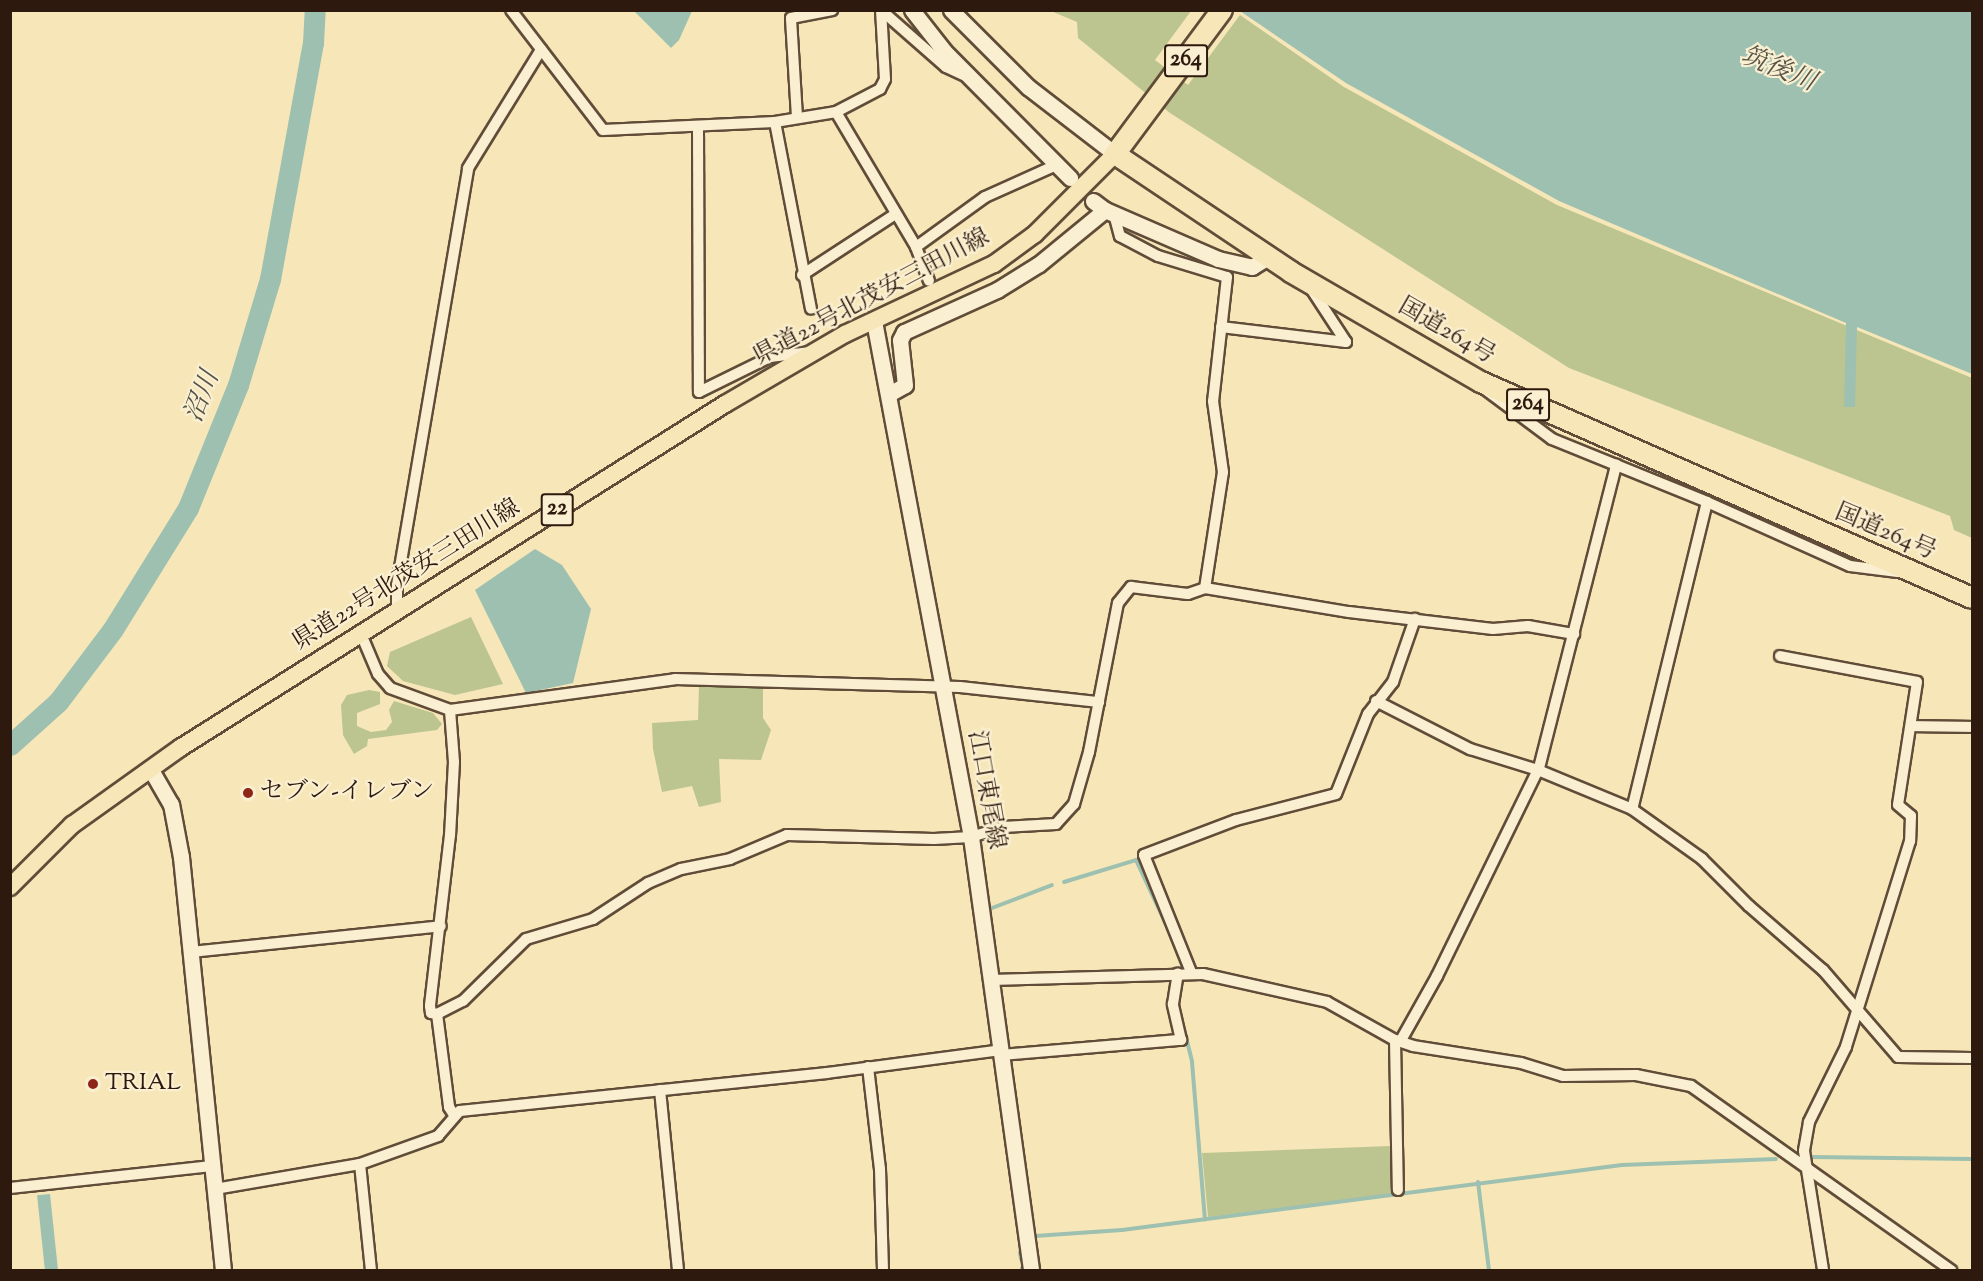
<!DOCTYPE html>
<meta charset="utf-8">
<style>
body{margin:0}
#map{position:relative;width:1983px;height:1281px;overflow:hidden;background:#f7e7b8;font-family:"Sorts Mill Goudy","Noto Serif JP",serif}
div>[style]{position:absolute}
.green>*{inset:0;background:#bcc58f}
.water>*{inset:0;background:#9dc0b0;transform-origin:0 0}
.stream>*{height:4px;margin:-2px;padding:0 2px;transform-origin:2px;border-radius:2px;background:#9dc0b0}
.river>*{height:21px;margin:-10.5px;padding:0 10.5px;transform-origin:10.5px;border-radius:10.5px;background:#9dc0b0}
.roads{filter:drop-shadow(2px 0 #604c38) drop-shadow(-2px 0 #604c38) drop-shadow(0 2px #604c38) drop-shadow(0 -2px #604c38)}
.street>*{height:10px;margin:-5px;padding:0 5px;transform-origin:5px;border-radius:5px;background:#faefd1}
.secondary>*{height:15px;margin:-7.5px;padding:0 7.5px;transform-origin:7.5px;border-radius:7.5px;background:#faefd1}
.primary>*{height:16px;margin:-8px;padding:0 8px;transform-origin:8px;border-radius:8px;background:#f7e7b8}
.highway>*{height:20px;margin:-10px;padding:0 10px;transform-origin:10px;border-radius:10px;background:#f7e7b8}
.dots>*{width:16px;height:16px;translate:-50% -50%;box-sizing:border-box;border:3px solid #faefd1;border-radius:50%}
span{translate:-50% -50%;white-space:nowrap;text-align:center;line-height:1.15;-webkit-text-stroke:4.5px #faefd1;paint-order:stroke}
.shield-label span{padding:2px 4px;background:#faefd1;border:2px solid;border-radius:4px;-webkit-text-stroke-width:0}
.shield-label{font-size:22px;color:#2e190e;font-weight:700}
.street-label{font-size:24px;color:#2e190e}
.poi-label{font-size:24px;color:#2e190e}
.left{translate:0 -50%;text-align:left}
.water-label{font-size:26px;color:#555347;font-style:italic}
.frame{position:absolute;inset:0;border:12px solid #2e190e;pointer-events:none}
</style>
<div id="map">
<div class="green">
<div style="clip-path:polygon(1051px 11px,1191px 11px,1155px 60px,1188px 85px,1240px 15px,1344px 87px,1557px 205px,1972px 378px,1972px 538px,1954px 530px,1950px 516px,1569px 368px,1170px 113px,1078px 38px,1077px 22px)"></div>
<div style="clip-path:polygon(471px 617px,503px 684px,455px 695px,403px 681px,387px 666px,390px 652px)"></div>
<div style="clip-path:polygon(699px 684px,763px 687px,763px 718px,771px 730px,761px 760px,719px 759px,721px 802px,699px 807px,692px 786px,662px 792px,653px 749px,652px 723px,698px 720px)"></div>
<div style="clip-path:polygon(369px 690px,380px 692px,380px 704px,357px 713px,357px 726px,371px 732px,386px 730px,392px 722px,389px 710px,394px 701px,433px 713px,442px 724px,437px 730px,368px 739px,367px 746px,354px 754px,343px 735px,341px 705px,347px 695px)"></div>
<div style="clip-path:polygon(1390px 1146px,1393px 1194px,1208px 1217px,1202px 1153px)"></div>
</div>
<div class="water">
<div style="clip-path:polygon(634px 11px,692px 11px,679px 40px,671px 48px)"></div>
<div style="clip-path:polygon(1240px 11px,1972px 11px,1972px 374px,1857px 327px,1855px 407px,1844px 407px,1846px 323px,1559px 201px,1346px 83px)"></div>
<div style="clip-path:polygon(535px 549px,562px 565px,591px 609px,573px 683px,526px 693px,475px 590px)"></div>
<div style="left:50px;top:1194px;width:76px;height:13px;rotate:84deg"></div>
</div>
<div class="stream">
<div style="left:1064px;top:882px;width:75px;rotate:-17deg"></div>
<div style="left:1136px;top:860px;width:71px;rotate:64.9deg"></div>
<div style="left:992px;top:908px;width:64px;rotate:-21deg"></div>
<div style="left:1180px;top:992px;width:14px;rotate:-78deg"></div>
<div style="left:1184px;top:1029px;width:34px;rotate:76deg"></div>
<div style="left:1192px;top:1062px;width:158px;rotate:85.3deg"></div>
<div style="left:1811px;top:1157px;width:161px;rotate:0.7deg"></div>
<div style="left:1478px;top:1182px;width:89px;rotate:82.9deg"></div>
<div style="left:1035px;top:1236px;width:87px;rotate:-3.9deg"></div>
<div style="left:1122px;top:1230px;width:504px;rotate:-7.41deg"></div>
<div style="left:1622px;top:1165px;width:154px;rotate:-2.2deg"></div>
<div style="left:1020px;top:1252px;width:7px;rotate:82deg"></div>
<div style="left:1022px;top:1268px;width:2px;rotate:63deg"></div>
</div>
<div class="river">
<div style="left:10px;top:745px;width:64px;rotate:-41.9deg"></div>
<div style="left:58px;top:702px;width:91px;rotate:-53deg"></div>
<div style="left:113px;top:629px;width:142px;rotate:-58.2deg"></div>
<div style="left:188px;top:508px;width:133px;rotate:-67.9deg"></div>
<div style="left:238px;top:385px;width:111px;rotate:-73.2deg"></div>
<div style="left:270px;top:279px;width:240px;rotate:-79.7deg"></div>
<div style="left:313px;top:43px;width:33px;rotate:-87deg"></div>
</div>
<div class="roads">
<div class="street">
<div style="left:511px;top:10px;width:151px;rotate:52.5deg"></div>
<div style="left:603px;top:130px;width:172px;rotate:-2.7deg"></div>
<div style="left:775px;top:122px;width:62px;rotate:-9.3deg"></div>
<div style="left:836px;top:112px;width:157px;rotate:59.3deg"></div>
<div style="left:916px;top:247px;width:36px;rotate:69deg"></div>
<div style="left:881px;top:10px;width:86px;rotate:41.2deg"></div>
<div style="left:946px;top:67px;width:19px;rotate:25deg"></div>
<div style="left:836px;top:112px;width:50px;rotate:-27.6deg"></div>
<div style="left:880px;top:89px;width:11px;rotate:-63deg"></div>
<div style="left:885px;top:79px;width:69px;rotate:-93.3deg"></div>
<div style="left:797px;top:117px;width:99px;rotate:-93.5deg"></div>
<div style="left:791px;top:18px;width:42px;rotate:-11deg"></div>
<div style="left:775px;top:122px;width:190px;rotate:79.1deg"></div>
<div style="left:698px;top:127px;width:265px;rotate:89.8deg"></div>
<div style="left:699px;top:392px;width:79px;rotate:-26.2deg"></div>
<div style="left:770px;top:357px;width:39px;rotate:-7deg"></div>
<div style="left:1114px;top:214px;width:23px;rotate:75deg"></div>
<div style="left:1120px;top:236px;width:43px;rotate:27.8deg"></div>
<div style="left:1158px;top:256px;width:72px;rotate:16.9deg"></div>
<div style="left:1227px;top:277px;width:125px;rotate:96.4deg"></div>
<div style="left:1213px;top:401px;width:72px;rotate:82deg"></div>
<div style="left:1223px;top:472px;width:117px;rotate:98.8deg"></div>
<div style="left:916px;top:247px;width:85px;rotate:-35.9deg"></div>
<div style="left:985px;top:197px;width:76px;rotate:-24.2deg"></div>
<div style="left:802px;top:275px;width:110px;rotate:-33.1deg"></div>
<div style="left:1221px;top:327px;width:126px;rotate:6.8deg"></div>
<div style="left:1346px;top:342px;width:66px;rotate:-123.2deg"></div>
<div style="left:1486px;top:390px;width:82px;rotate:36.6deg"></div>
<div style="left:1552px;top:439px;width:167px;rotate:22.1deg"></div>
<div style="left:1707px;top:502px;width:157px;rotate:24.1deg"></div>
<div style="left:1850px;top:566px;width:48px;rotate:7.1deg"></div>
<div style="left:1707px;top:502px;width:316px;rotate:103.7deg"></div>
<div style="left:1632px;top:809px;width:86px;rotate:35.5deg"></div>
<div style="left:1702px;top:859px;width:66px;rotate:45deg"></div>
<div style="left:1749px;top:906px;width:98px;rotate:40.9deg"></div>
<div style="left:1823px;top:970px;width:115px;rotate:49.2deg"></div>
<div style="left:1898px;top:1057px;width:74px;rotate:0.8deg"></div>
<div style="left:397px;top:611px;width:26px;rotate:-90deg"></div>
<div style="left:397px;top:585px;width:423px;rotate:-80.3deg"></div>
<div style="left:468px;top:168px;width:139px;rotate:-58.3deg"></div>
<div style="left:361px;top:634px;width:43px;rotate:67deg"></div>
<div style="left:378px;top:674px;width:18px;rotate:49deg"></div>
<div style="left:390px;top:688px;width:64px;rotate:20.1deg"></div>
<div style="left:450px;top:710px;width:227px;rotate:-7.8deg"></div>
<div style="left:675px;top:679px;width:285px;rotate:1.6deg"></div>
<div style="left:960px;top:687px;width:140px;rotate:6.2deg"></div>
<div style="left:1780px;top:656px;width:139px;rotate:10.7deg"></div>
<div style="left:1917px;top:682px;width:124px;rotate:98.8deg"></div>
<div style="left:1898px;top:805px;width:17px;rotate:40deg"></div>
<div style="left:1911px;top:816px;width:25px;rotate:92deg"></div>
<div style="left:1910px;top:841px;width:216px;rotate:107.3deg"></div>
<div style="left:1846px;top:1047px;width:84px;rotate:116.3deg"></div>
<div style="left:1809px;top:1122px;width:29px;rotate:100deg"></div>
<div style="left:1804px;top:1151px;width:121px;rotate:80.9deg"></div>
<div style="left:1376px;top:701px;width:106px;rotate:27.1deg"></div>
<div style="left:1470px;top:749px;width:71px;rotate:17.2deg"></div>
<div style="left:1538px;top:770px;width:102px;rotate:22.5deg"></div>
<div style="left:450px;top:710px;width:52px;rotate:85.6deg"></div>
<div style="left:454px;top:762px;width:73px;rotate:93.1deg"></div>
<div style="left:450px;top:835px;width:172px;rotate:96.7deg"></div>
<div style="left:430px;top:1006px;width:7px;rotate:82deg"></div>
<div style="left:431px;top:1013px;width:6px;rotate:9deg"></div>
<div style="left:437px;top:1014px;width:29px;rotate:-27deg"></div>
<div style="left:463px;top:1001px;width:88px;rotate:-44.5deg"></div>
<div style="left:526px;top:939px;width:70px;rotate:-16.6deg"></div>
<div style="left:593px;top:919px;width:66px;rotate:-33.2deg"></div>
<div style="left:648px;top:883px;width:36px;rotate:-23deg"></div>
<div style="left:681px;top:869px;width:50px;rotate:-11.5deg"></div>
<div style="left:730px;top:859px;width:62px;rotate:-22.8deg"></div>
<div style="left:787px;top:835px;width:147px;rotate:1.6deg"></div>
<div style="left:934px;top:839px;width:37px;rotate:-3deg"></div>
<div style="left:971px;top:837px;width:34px;rotate:-17deg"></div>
<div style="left:1003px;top:827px;width:53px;rotate:-3.2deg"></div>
<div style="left:1056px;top:824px;width:27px;rotate:-48deg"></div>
<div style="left:1074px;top:804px;width:54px;rotate:-73.9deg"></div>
<div style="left:1089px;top:752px;width:152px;rotate:-79deg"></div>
<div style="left:1118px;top:603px;width:21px;rotate:-51deg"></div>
<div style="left:1131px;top:587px;width:57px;rotate:7deg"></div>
<div style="left:1188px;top:594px;width:18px;rotate:-19deg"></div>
<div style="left:1205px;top:588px;width:146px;rotate:9.5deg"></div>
<div style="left:1349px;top:612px;width:145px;rotate:6.7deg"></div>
<div style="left:1493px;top:629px;width:35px;rotate:-5deg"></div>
<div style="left:1528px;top:626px;width:47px;rotate:9.9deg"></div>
<div style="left:1911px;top:726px;width:61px;rotate:0.9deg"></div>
<div style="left:191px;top:952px;width:251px;rotate:-5.9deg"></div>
<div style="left:1191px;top:972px;width:126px;rotate:-111.9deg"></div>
<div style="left:1144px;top:855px;width:98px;rotate:-20.8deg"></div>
<div style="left:1236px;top:820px;width:103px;rotate:-14.6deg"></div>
<div style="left:1336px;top:794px;width:86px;rotate:-68.2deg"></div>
<div style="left:1368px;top:714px;width:41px;rotate:-52deg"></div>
<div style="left:1393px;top:682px;width:67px;rotate:-70.8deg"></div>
<div style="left:991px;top:980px;width:212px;rotate:-1.6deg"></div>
<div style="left:1203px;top:974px;width:127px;rotate:12.7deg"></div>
<div style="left:1327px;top:1002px;width:78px;rotate:29.2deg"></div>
<div style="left:1395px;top:1040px;width:19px;rotate:18deg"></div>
<div style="left:1413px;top:1046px;width:109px;rotate:8.9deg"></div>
<div style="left:1521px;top:1063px;width:44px;rotate:17.2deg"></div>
<div style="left:1563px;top:1076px;width:73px;rotate:-0.8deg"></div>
<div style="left:1636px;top:1075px;width:56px;rotate:11.3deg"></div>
<div style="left:1691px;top:1086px;width:319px;rotate:35.3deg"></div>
<div style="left:437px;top:1014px;width:94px;rotate:82.6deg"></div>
<div style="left:449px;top:1107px;width:9px;rotate:58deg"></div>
<div style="left:1395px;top:1040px;width:150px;rotate:88.9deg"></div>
<div style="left:1400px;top:1042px;width:76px;rotate:-60.7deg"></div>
<div style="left:1437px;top:976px;width:232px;rotate:-63.9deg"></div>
<div style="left:1539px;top:768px;width:313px;rotate:-75.7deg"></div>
<div style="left:1001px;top:1055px;width:181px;rotate:-4.8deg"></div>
<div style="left:1181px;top:1040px;width:37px;rotate:-103deg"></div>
<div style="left:1173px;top:1004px;width:31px;rotate:-81deg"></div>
<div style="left:868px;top:1067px;width:103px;rotate:83.3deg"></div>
<div style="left:880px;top:1169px;width:101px;rotate:88.3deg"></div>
<div style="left:660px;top:1090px;width:181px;rotate:84.3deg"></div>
<div style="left:360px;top:1164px;width:107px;rotate:84.1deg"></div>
<div style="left:10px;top:1188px;width:203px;rotate:-6.2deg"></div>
<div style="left:215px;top:1189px;width:147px;rotate:-9.8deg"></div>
<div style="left:360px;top:1164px;width:83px;rotate:-19.7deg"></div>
<div style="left:438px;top:1136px;width:33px;rotate:-49deg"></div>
<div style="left:460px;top:1111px;width:369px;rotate:-5.9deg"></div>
<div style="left:827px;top:1073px;width:176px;rotate:-7.5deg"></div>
</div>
<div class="secondary">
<div style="left:912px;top:10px;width:52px;rotate:52deg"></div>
<div style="left:944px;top:51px;width:179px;rotate:45.2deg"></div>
<div style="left:951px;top:10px;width:109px;rotate:45deg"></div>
<div style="left:1028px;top:87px;width:110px;rotate:37.6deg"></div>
<div style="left:1093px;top:201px;width:15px;rotate:37deg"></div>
<div style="left:1105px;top:210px;width:123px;rotate:23.4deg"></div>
<div style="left:1218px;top:259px;width:35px;rotate:13deg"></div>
<div style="left:1252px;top:267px;width:19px;rotate:-32deg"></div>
<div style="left:874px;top:321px;width:525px;rotate:79.35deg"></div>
<div style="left:971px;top:837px;width:437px;rotate:82.1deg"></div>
<div style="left:889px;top:394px;width:18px;rotate:-29deg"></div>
<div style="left:905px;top:385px;width:45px;rotate:-96.3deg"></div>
<div style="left:900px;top:340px;width:9px;rotate:-63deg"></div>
<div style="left:904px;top:332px;width:102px;rotate:-24.3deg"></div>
<div style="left:997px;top:290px;width:49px;rotate:-31.8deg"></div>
<div style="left:1039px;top:264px;width:85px;rotate:-39.3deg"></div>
<div style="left:151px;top:770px;width:39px;rotate:60deg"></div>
<div style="left:171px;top:804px;width:54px;rotate:79.3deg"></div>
<div style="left:181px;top:857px;width:415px;rotate:84.2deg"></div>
</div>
<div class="primary">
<div style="left:10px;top:887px;width:88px;rotate:-45deg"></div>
<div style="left:72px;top:825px;width:133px;rotate:-35.5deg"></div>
<div style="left:180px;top:748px;width:644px;rotate:-32.26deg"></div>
<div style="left:725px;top:404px;width:139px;rotate:-30.3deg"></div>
<div style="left:845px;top:334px;width:165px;rotate:-25.2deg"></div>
<div style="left:994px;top:264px;width:51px;rotate:-36.2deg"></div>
<div style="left:1035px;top:234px;width:113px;rotate:-45deg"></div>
</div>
<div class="highway">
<div style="left:1222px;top:10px;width:179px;rotate:126.6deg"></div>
<div style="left:1115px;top:154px;width:212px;rotate:33.8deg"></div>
<div style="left:1291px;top:272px;width:220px;rotate:30.1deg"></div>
<div style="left:1481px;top:382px;width:536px;rotate:23.75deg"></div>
</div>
</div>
<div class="dots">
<div style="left:248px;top:793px;background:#8f2418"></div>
<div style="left:93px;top:1084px;background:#8f2418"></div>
</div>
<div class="shield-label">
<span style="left:1186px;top:61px">264</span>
<span style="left:1528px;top:405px">264</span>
<span style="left:557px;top:510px">22</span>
</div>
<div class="street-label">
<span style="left:872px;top:298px;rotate:-28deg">県道22号北茂安三田川線</span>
<span style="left:1446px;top:332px;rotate:30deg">国道264号</span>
<span style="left:1885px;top:533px;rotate:23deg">国道264号</span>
<span style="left:407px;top:576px;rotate:-32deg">県道22号北茂安三田川線</span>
<span style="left:985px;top:790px;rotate:80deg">江口東尾線</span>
</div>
<div class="poi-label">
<span class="left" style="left:260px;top:793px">セブン-イレブン</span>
<span class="left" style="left:105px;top:1084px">TRIAL</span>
</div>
<div class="water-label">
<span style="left:1778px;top:70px;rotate:22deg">筑後川</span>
<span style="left:203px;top:397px;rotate:-69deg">沼川</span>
</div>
<div class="frame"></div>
</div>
